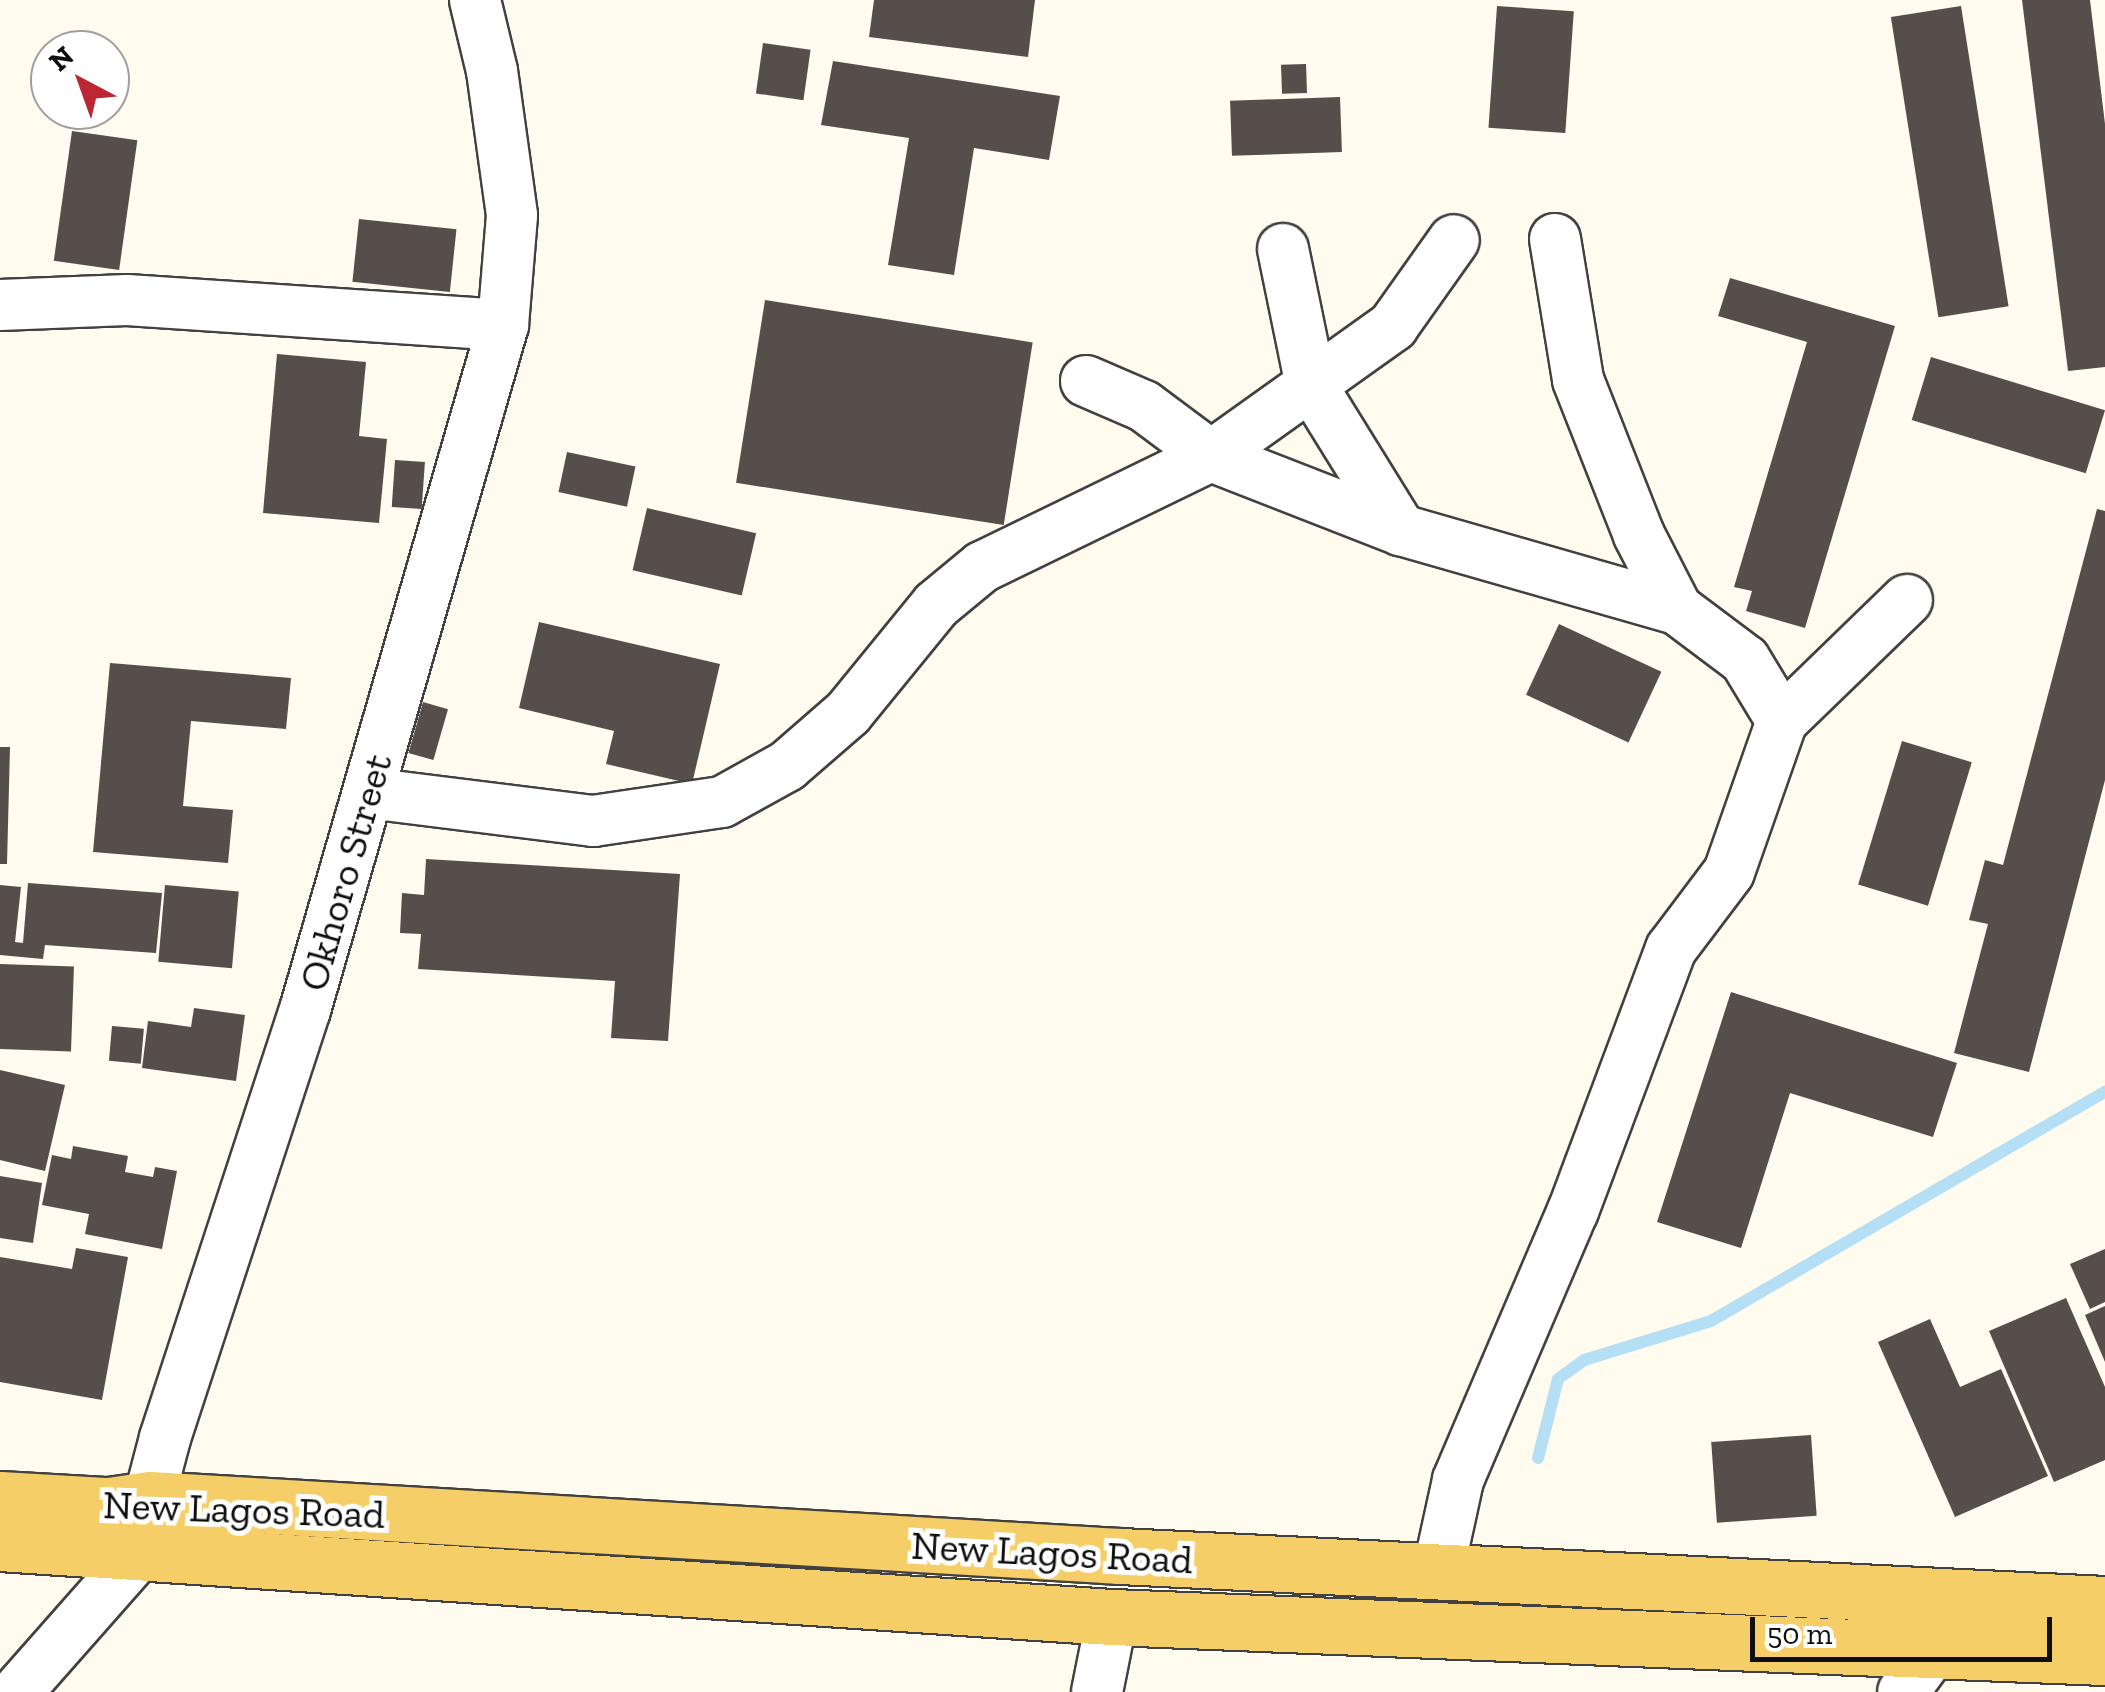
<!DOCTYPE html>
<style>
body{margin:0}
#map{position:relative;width:2105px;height:1692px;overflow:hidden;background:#fffbee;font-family:"Zilla Slab",serif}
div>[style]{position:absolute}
.stream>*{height:12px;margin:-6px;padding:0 6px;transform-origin:6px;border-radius:6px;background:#b4dff5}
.building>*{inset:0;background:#564e4a;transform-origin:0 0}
.roads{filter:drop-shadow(2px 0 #414141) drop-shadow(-2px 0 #414141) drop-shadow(0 2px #414141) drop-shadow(0 -2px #414141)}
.minor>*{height:50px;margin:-25px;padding:0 25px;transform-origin:25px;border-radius:25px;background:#fff}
.major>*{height:55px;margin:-27.5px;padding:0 27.5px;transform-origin:27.5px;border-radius:27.5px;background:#f6ce67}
span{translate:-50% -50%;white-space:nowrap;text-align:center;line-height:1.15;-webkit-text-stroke:10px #fff;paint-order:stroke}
.street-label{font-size:40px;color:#0e0e0e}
.north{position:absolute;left:30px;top:30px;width:100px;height:100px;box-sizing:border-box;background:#fff;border:2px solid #9f9f9f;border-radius:50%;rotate:319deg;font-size:28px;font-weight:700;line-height:40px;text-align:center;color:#0e0e0e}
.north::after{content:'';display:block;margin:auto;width:35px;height:45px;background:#bb2834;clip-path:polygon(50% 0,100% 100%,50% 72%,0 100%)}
.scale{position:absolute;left:1750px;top:1617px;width:302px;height:45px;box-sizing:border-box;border:5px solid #0e0e0e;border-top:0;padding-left:12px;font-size:30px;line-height:35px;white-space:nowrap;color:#0e0e0e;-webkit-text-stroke:8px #fff;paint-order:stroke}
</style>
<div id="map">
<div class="stream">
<div style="left:1538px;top:1458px;width:81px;rotate:-75.8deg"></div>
<div style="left:1558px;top:1379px;width:32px;rotate:-36deg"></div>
<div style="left:1584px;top:1360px;width:133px;rotate:-17.1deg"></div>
<div style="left:1711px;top:1321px;width:456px;rotate:-30.2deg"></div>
</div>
<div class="building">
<div style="clip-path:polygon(874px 0,1035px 0,1028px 57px,869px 37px)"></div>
<div style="clip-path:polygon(2022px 0,2090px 0,2105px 124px,2105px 367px,2068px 371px)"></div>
<div style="left:1497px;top:6px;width:77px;height:122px;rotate:4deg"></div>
<div style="left:1961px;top:6px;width:304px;height:71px;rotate:81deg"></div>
<div style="left:763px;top:43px;width:48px;height:51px;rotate:8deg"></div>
<div style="clip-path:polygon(833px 61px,1060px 96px,1049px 160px,974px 148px,954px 275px,888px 265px,909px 138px,821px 125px)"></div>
<div style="left:1306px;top:64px;width:29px;height:25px;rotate:88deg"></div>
<div style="left:1340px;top:97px;width:55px;height:110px;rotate:88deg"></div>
<div style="left:72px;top:131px;width:66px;height:131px;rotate:8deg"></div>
<div style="left:359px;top:219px;width:98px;height:63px;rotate:6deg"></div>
<div style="clip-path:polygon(1730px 278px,1895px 326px,1805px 628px,1746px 611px,1752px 591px,1734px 587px,1807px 342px,1718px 316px)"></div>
<div style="left:765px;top:300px;width:271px;height:185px;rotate:9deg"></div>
<div style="clip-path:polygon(277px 354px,366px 362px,359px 436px,387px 439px,379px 523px,263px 513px)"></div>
<div style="left:1931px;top:357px;width:182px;height:66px;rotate:17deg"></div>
<div style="left:567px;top:452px;width:70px;height:41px;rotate:12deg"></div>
<div style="left:395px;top:460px;width:30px;height:47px;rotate:4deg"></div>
<div style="left:647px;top:508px;width:112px;height:64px;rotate:13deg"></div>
<div style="clip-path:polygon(2097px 509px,2105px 511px,2105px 780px,2029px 1072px,1954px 1053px,1988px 924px,1969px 920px,1985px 860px,2003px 865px)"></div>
<div style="clip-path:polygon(539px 622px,720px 664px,692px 784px,606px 764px,614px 731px,519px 708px)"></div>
<div style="left:1559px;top:624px;width:113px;height:78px;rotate:25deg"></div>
<div style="clip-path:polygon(110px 663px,291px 678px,286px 729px,191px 721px,183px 806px,233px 810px,228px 863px,93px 852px)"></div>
<div style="left:423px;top:702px;width:26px;height:53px;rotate:16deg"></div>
<div style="left:1902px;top:741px;width:73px;height:150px;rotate:17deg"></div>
<div style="clip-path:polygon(0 747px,10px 747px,7px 864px,0 864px)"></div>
<div style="clip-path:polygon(426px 859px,680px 874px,668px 1041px,611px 1038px,615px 981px,418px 969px,421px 934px,400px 933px,402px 893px,424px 895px)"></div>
<div style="clip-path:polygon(28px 883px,162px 893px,156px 953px,45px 945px,43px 959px,0 955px,0 885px,21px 887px,15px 942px,23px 943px)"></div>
<div style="left:165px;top:885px;width:74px;height:77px;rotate:5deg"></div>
<div style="left:0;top:964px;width:74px;height:85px;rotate:2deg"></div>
<div style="clip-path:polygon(1731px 992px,1957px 1063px,1933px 1137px,1790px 1093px,1741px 1248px,1657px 1222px)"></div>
<div style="clip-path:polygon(194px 1008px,245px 1015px,236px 1081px,142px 1068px,148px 1021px,191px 1027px)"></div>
<div style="left:112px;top:1026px;width:32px;height:35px;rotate:5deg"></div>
<div style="clip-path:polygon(0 1070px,65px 1085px,45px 1171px,0 1160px)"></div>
<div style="clip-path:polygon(73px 1146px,128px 1156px,125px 1172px,153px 1177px,155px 1167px,177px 1171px,162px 1249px,85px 1234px,89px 1214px,42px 1205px,52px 1155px,71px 1159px)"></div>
<div style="clip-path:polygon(0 1176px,42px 1183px,33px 1243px,0 1238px)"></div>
<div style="clip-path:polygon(76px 1248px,128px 1257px,102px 1400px,0 1382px,0 1257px,72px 1269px)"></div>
<div style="clip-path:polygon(2105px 1249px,2105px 1302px,2090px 1309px,2070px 1264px)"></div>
<div style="clip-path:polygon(2066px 1298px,2105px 1387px,2105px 1460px,2054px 1482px,1989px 1331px)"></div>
<div style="clip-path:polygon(2105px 1306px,2105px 1362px,2085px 1315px)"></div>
<div style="clip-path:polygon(1930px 1319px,1960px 1387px,2001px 1369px,2048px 1476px,1955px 1517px,1878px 1342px)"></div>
<div style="left:1811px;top:1435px;width:81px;height:100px;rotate:86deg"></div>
</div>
<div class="roads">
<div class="minor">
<div style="left:1555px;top:239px;width:143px;rotate:80.7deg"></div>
<div style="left:1578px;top:380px;width:167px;rotate:68.5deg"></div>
<div style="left:1639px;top:535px;width:83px;rotate:62.8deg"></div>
<div style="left:1283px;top:249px;width:139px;rotate:78.4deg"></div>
<div style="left:1311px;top:385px;width:171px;rotate:58.2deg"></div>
<div style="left:0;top:305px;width:127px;rotate:-2.3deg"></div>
<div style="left:127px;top:300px;width:377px;rotate:3.8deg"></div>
<div style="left:1086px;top:381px;width:63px;rotate:23.3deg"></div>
<div style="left:1144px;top:406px;width:84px;rotate:36.7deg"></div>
<div style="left:1211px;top:456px;width:224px;rotate:-35.5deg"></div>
<div style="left:1393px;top:326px;width:105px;rotate:-54.7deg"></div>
<div style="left:368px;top:793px;width:227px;rotate:7.1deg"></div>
<div style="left:593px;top:821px;width:130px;rotate:-8.4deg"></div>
<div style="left:722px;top:802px;width:74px;rotate:-29deg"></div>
<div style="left:787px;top:766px;width:81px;rotate:-41deg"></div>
<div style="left:848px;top:713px;width:139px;rotate:-50.8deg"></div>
<div style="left:936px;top:605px;width:60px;rotate:-39.6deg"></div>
<div style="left:982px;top:567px;width:254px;rotate:-25.9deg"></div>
<div style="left:1211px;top:456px;width:204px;rotate:21.3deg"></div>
<div style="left:1401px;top:530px;width:287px;rotate:16deg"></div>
<div style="left:1677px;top:609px;width:85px;rotate:36.9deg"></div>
<div style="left:1745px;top:660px;width:71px;rotate:58.8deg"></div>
<div style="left:1438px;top:1572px;width:94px;rotate:-77.7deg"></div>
<div style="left:1458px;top:1480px;width:293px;rotate:-66.9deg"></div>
<div style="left:1573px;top:1211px;width:280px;rotate:-69.5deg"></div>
<div style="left:1671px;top:949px;width:96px;rotate:-53deg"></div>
<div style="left:1729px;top:872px;width:160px;rotate:-70.7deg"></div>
<div style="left:1782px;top:721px;width:174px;rotate:-44.1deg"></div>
<div style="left:17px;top:1692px;width:191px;rotate:-48.6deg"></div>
<div style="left:143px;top:1549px;width:50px;rotate:-83.2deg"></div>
<div style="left:149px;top:1499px;width:63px;rotate:-75.3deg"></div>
<div style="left:165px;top:1438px;width:450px;rotate:-71.9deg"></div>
<div style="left:305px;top:1010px;width:713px;rotate:-73.88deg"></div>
<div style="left:503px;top:325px;width:110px;rotate:-85.3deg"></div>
<div style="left:512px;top:215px;width:145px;rotate:-97.9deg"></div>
<div style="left:492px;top:71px;width:73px;rotate:-103.5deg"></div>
<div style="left:1097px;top:1692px;width:76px;rotate:-78.7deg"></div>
<div style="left:1903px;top:1692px;width:51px;rotate:-53.8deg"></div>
</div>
<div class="major">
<div style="left:0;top:1499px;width:109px;rotate:3.2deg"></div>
<div style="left:109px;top:1505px;width:40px;rotate:-8.5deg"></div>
<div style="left:149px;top:1499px;width:973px;rotate:3.36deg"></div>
<div style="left:1120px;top:1556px;width:986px;rotate:2.79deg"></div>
<div style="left:0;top:1543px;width:1114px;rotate:3.81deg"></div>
<div style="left:1112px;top:1617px;width:994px;rotate:2.31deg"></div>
</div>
</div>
<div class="street-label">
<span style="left:345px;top:872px;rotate:-74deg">Okhoro Street</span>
<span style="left:244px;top:1509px;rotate:2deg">New Lagos Road</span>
<span style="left:1052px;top:1552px;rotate:3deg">New Lagos Road</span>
</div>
<div class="north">N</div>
<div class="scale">50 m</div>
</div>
